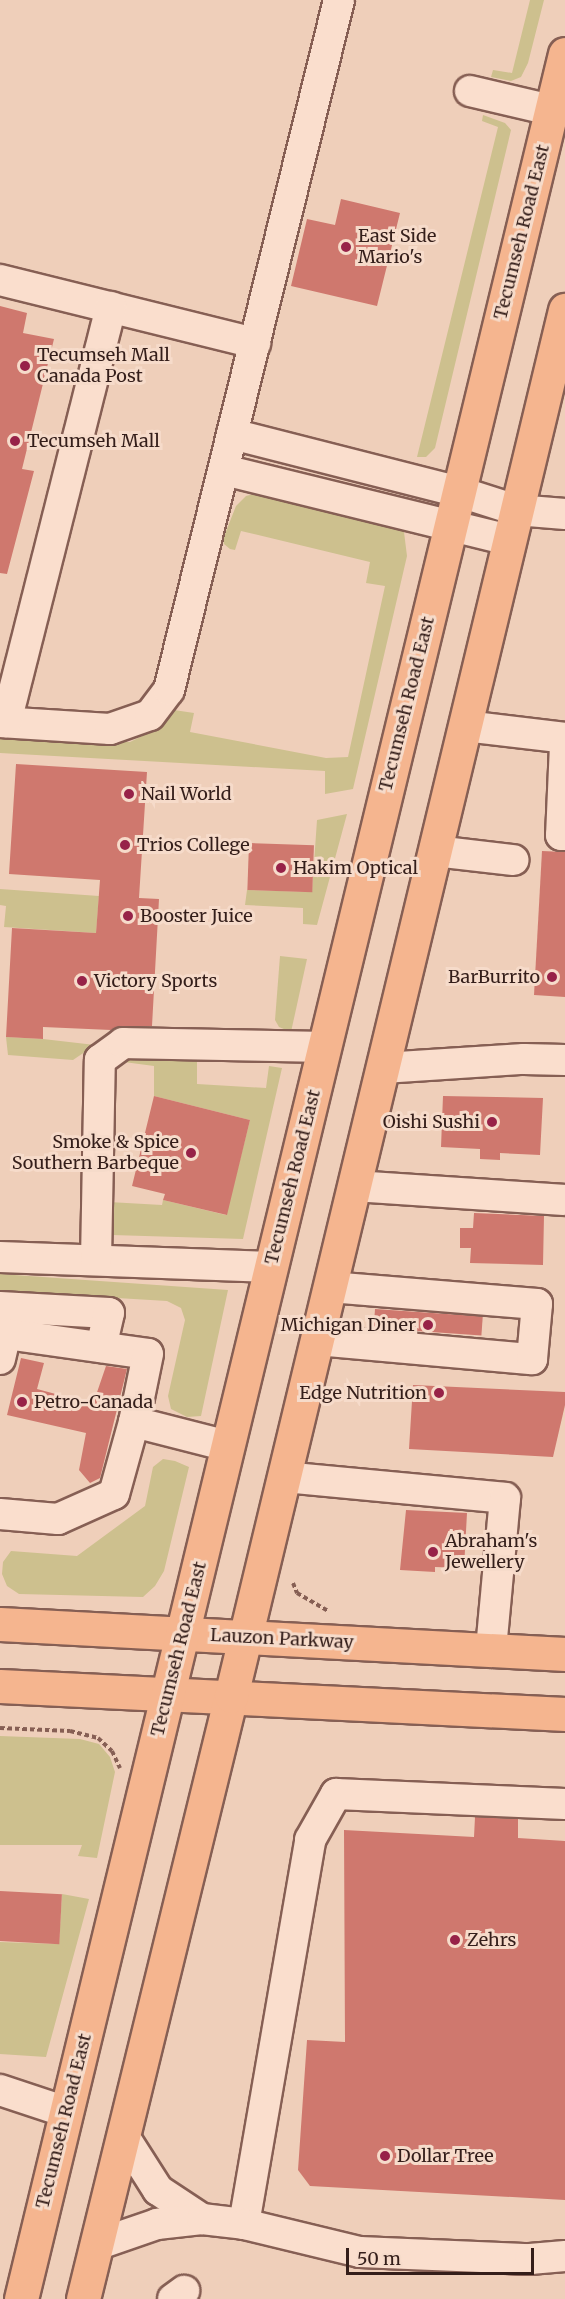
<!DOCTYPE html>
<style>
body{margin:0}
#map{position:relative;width:565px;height:2299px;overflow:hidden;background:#efcfba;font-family:Merriweather,serif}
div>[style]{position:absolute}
.green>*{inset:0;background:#cdc08e}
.building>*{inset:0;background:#cf786e;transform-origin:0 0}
.path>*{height:4px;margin-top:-2px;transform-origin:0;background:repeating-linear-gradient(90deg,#865f54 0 4.5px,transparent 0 7.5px)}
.roads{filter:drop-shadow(2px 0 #865f54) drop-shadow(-2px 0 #865f54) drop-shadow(0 2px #865f54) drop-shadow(0 -2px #865f54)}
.minor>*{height:30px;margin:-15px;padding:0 15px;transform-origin:15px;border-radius:15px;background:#fadecd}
.major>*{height:33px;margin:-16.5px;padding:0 16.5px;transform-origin:16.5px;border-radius:16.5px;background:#f5b58f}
.dots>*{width:16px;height:16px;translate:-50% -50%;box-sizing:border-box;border:3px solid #f6dbca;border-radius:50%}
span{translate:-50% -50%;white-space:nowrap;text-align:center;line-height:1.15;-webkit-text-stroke:6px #f6dbca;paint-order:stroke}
.street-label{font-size:18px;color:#341e1a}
.poi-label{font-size:18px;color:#341e1a}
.left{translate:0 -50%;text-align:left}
.right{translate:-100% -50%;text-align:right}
.scale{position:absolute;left:346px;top:2248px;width:188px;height:27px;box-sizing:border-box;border:3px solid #341e1a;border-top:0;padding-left:8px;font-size:18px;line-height:21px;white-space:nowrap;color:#341e1a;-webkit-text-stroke:4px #f6dbca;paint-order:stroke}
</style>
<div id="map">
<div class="green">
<div style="clip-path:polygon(530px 0,544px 0,528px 63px,521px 77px,511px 81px,491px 77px,493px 70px,512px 73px)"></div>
<div style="clip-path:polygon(483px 115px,505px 123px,511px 130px,435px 448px,426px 457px,417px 457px,498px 127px,482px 121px)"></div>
<div style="clip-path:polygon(260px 492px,390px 524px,404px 532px,407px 556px,353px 789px,325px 794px,325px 771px,0 753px,0 738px,130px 742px,148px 733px,174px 710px,194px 713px,190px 732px,326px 758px,348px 757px,385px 586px,366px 583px,370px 562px,241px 531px,235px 550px,230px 549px,224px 544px,223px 539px,236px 506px,246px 496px)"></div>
<div style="clip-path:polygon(347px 814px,317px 925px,303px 924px,303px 908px,245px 905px,247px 890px,312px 892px,317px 820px)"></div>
<div style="clip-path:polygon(0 889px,99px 896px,96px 933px,4px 927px,6px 906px,0 905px)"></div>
<div style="clip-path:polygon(280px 956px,307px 959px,291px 1032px,279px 1027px,275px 1020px)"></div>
<div style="clip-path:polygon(6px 1037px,43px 1039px,95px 1045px,73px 1060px,8px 1055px)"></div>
<div style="clip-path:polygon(126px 1057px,154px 1060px,197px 1057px,197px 1084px,266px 1088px,269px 1066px,282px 1068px,243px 1239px,112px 1235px,109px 1202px,162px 1205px,163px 1200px,226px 1215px,250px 1120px,154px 1096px,154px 1066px,124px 1062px)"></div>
<div style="clip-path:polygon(0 1274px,228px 1290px,201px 1416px,187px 1417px,171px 1409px,168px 1396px,185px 1320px,181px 1308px,167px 1301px,0 1291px)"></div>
<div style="clip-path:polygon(163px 1459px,175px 1461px,189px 1467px,164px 1571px,155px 1586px,143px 1597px,19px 1594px,7px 1586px,2px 1574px,3px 1562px,11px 1551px,77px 1556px,145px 1506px,153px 1467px)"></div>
<div style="clip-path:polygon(0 1736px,80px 1739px,99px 1744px,110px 1757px,115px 1772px,97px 1858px,78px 1856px,82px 1845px,0 1845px)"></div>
<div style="clip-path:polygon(62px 1894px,89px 1899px,46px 2057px,0 2054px,0 1942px,59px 1944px)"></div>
</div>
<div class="building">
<div style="clip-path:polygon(341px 199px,400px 213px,377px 306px,291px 286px,307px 219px,335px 225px)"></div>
<div style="clip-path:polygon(0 306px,27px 313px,23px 333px,54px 339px,22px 469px,34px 471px,7px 574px,0 573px)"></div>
<div style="clip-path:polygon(16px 764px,147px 772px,139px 898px,159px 899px,152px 1026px,123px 1026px,111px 1030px,43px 1027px,43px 1039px,6px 1037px,12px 928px,96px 933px,100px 880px,9px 874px)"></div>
<div style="left:249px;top:843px;width:65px;height:47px;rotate:2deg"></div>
<div style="clip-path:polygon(542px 851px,565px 852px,565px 997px,534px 995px)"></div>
<div style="clip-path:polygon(154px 1096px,250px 1120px,227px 1215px,163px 1200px,165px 1194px,132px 1186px)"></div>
<div style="clip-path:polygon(443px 1096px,543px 1098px,540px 1155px,500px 1153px,500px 1160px,480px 1159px,480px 1149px,441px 1147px)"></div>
<div style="clip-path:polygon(474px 1213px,544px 1216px,543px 1265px,470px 1263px,471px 1248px,460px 1248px,460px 1228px,473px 1228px)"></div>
<div style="left:375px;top:1309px;width:108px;height:19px;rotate:4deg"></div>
<div style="clip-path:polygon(21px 1358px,44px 1363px,37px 1389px,93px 1404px,106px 1366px,127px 1369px,100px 1478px,90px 1483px,79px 1470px,86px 1433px,7px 1415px)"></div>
<div style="clip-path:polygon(413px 1385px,565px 1392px,565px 1405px,553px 1457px,409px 1449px)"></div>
<div style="clip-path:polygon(406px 1510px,467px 1513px,464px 1568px,435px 1567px,435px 1572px,400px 1570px)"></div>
<div style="clip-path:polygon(475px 1817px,518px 1819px,518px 1838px,565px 1841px,565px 2200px,310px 2186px,298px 2170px,307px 2040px,345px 2042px,344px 1830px,474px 1837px)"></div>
<div style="left:0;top:1891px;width:62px;height:50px;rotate:3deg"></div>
</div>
<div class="path">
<div style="left:293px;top:1583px;width:11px;rotate:68deg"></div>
<div style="left:297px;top:1593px;width:36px;rotate:30deg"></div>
<div style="left:0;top:1728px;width:70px;rotate:2.5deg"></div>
<div style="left:70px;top:1731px;width:29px;rotate:14deg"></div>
<div style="left:98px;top:1738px;width:19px;rotate:43deg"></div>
<div style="left:112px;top:1751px;width:19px;rotate:65deg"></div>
</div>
<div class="roads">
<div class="minor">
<div style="left:470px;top:91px;width:83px;rotate:13.2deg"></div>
<div style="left:0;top:280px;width:263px;rotate:13.9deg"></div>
<div style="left:232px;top:434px;width:235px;rotate:14.3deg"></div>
<div style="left:460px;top:492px;width:59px;rotate:17.8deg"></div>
<div style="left:516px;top:510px;width:49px;rotate:4.7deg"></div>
<div style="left:224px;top:470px;width:294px;rotate:13.8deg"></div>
<div style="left:0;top:722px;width:110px;rotate:3.6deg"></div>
<div style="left:110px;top:729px;width:42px;rotate:-19.3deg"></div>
<div style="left:150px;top:715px;width:31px;rotate:-53deg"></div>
<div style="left:169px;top:690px;width:711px;rotate:-76.16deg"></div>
<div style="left:6px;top:722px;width:428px;rotate:-75.8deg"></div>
<div style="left:465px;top:726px;width:101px;rotate:6.8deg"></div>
<div style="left:565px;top:745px;width:90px;rotate:92.5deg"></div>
<div style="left:561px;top:835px;width:4px"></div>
<div style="left:435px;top:851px;width:79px;rotate:6.6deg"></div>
<div style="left:383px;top:1068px;width:141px;rotate:-3.7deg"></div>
<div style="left:524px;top:1059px;width:41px;rotate:1.4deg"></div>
<div style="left:354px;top:1186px;width:211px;rotate:3.8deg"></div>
<div style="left:0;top:1257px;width:271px;rotate:2.1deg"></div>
<div style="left:96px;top:1260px;width:200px;rotate:-88.9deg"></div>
<div style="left:100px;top:1060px;width:29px;rotate:-36deg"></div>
<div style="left:123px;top:1043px;width:201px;rotate:1.1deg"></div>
<div style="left:0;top:1307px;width:109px;rotate:3.2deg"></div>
<div style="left:109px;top:1313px;width:35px;rotate:103deg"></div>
<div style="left:317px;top:1340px;width:216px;rotate:5.1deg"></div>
<div style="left:532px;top:1359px;width:55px;rotate:-84.8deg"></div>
<div style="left:537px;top:1304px;width:208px;rotate:-175.3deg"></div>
<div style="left:0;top:1359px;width:26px;rotate:-77deg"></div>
<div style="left:6px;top:1334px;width:143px;rotate:8deg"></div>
<div style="left:148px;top:1354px;width:69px;rotate:101.6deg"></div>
<div style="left:284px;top:1477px;width:222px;rotate:5.4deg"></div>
<div style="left:505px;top:1498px;width:153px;rotate:95.3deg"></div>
<div style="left:0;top:1514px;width:58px;rotate:4.9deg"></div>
<div style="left:58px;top:1519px;width:61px;rotate:-24.1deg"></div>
<div style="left:114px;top:1494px;width:75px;rotate:-74.5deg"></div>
<div style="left:134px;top:1422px;width:97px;rotate:14.3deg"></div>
<div style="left:0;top:2090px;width:70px;rotate:18.4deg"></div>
<div style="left:123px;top:2135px;width:65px;rotate:57.5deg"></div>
<div style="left:158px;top:2190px;width:53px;rotate:33.4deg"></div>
<div style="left:244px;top:2224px;width:390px;rotate:-80.2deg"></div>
<div style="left:310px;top:1840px;width:53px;rotate:-60.5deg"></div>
<div style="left:336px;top:1794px;width:229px;rotate:2.5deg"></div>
<div style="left:96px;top:2245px;width:65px;rotate:-19deg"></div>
<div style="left:157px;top:2224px;width:45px;rotate:-6.3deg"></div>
<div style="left:202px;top:2219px;width:42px;rotate:6.8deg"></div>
<div style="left:244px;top:2224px;width:119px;rotate:13.6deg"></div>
<div style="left:360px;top:2252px;width:170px;rotate:2.4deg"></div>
<div style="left:530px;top:2259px;width:35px;rotate:-5deg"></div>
<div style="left:173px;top:2299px;width:14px;rotate:-36deg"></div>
</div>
<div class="major">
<div style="left:0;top:1624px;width:566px;rotate:3.04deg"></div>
<div style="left:0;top:1686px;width:566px;rotate:2.84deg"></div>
<div style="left:21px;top:2299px;width:2310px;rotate:-76.38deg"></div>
<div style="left:83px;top:2299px;width:621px;rotate:-76.21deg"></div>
<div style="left:231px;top:1696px;width:1426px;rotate:-76.45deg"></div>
</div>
</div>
<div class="dots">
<div style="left:346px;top:247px;background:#972248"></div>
<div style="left:25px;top:366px;background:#972248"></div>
<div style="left:15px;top:441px;background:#972248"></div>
<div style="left:129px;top:794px;background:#972248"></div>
<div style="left:125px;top:845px;background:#972248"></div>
<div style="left:281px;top:868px;background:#972248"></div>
<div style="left:128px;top:916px;background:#972248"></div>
<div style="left:552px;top:977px;background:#972248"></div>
<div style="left:82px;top:981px;background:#972248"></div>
<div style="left:492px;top:1122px;background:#972248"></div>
<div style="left:191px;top:1153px;background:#972248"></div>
<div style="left:428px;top:1325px;background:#972248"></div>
<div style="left:439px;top:1393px;background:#972248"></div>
<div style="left:22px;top:1402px;background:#972248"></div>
<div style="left:433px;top:1552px;background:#972248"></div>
<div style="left:455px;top:1940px;background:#972248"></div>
<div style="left:385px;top:2156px;background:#972248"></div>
</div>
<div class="street-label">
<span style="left:522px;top:232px;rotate:-76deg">Tecumseh Road East</span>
<span style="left:407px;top:704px;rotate:-76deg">Tecumseh Road East</span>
<span style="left:293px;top:1177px;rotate:-76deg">Tecumseh Road East</span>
<span style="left:282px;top:1639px;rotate:3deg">Lauzon Parkway</span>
<span style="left:179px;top:1649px;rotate:-76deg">Tecumseh Road East</span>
<span style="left:64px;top:2121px;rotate:-76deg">Tecumseh Road East</span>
</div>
<div class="poi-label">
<span class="left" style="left:358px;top:247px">East Side<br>Mario's</span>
<span class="left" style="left:37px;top:366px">Tecumseh Mall<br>Canada Post</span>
<span class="left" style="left:27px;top:441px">Tecumseh Mall</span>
<span class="left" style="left:141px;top:794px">Nail World</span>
<span class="left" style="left:137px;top:845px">Trios College</span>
<span class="left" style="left:293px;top:868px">Hakim Optical</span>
<span class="left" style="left:140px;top:916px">Booster Juice</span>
<span class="right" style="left:540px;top:977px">BarBurrito</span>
<span class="left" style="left:94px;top:981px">Victory Sports</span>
<span class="right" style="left:480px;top:1122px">Oishi Sushi</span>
<span class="right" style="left:179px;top:1153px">Smoke &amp; Spice<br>Southern Barbeque</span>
<span class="right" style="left:416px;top:1325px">Michigan Diner</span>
<span class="right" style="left:427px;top:1393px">Edge Nutrition</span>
<span class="left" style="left:34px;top:1402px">Petro-Canada</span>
<span class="left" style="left:445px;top:1552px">Abraham's<br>Jewellery</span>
<span class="left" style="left:467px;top:1940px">Zehrs</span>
<span class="left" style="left:397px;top:2156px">Dollar Tree</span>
</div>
<div class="scale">50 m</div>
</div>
